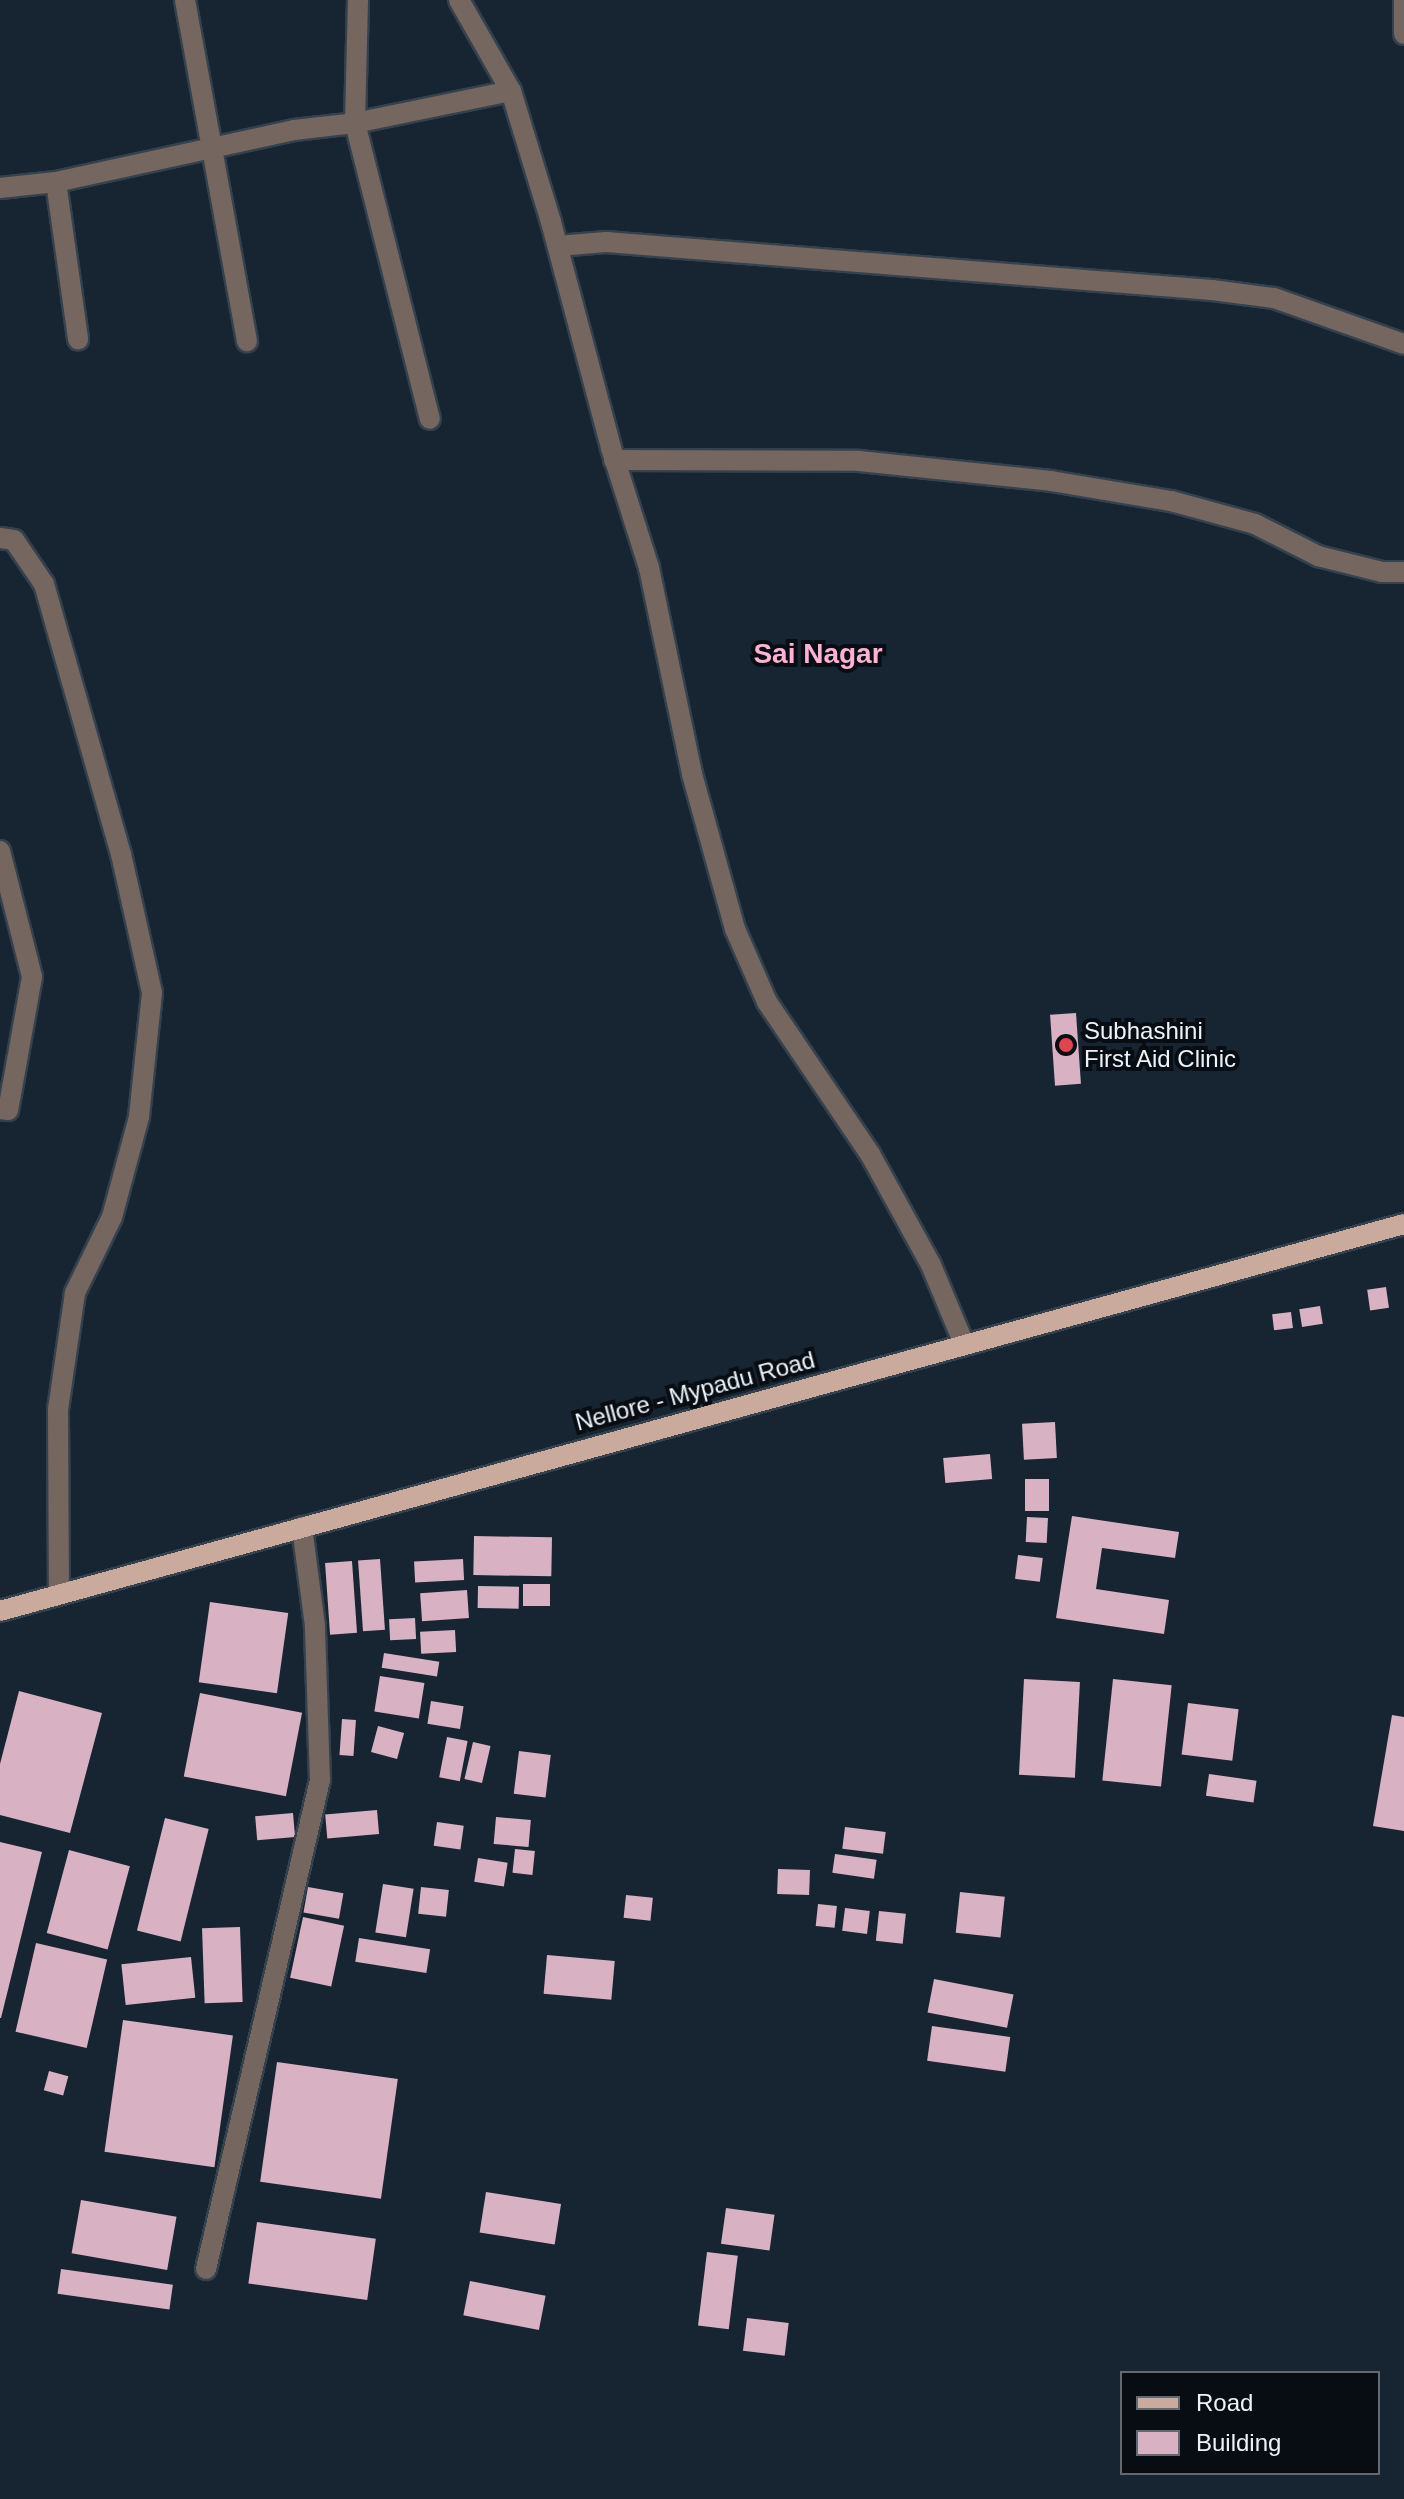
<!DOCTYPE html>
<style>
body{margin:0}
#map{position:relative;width:1404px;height:2499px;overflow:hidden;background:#172431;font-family:Arial,sans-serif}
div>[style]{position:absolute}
.building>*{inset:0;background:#d8b2c3;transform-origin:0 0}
.roads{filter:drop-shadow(2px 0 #35414d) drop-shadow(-2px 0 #35414d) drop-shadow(0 2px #35414d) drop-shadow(0 -2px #35414d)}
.minor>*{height:20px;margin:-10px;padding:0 10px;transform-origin:10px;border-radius:10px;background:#756660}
.primary>*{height:20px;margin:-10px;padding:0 10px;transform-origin:10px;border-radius:10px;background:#caaa9d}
.dots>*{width:22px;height:22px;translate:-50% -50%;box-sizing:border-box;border:4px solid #070d12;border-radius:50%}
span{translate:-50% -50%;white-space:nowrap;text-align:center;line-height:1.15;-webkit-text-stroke:8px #070d12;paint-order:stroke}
.poi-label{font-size:24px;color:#eaf3fc}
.left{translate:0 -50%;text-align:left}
.street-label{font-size:24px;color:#eaf3fc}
.quarter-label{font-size:28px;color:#ffb2d5;font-weight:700}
.legend{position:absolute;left:1120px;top:2371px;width:260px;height:104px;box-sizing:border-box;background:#070d12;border:2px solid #626970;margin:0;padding:10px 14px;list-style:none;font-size:24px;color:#eaf3fc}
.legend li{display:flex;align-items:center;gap:16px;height:40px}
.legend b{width:40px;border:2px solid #626970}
</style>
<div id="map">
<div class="building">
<div style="left:1076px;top:1013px;width:71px;height:26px;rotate:86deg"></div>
<div style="left:1386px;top:1287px;width:21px;height:19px;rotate:82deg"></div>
<div style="left:1320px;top:1306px;width:18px;height:21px;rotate:81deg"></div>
<div style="left:1291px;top:1312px;width:16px;height:19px;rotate:83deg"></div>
<div style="left:1055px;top:1422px;width:36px;height:33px;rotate:87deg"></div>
<div style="left:990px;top:1454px;width:25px;height:47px;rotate:85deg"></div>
<div style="left:1025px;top:1479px;width:24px;height:32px"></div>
<div style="clip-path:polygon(1072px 1516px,1179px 1532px,1175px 1558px,1102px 1548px,1096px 1589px,1169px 1600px,1164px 1634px,1056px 1618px)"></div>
<div style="left:1027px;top:1517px;width:21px;height:25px;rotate:3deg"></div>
<div style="left:474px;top:1536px;width:78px;height:39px;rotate:1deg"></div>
<div style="left:1018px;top:1555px;width:25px;height:24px;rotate:7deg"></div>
<div style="left:380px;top:1559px;width:71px;height:22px;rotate:86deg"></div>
<div style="left:463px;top:1559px;width:21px;height:49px;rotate:87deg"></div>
<div style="left:352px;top:1561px;width:72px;height:27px;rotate:86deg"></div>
<div style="left:523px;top:1584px;width:27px;height:22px"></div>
<div style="left:478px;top:1586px;width:41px;height:22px;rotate:1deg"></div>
<div style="left:467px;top:1590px;width:28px;height:47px;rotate:86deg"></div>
<div style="left:210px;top:1602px;width:79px;height:81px;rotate:8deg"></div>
<div style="left:415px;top:1618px;width:21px;height:26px;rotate:87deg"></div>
<div style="left:455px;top:1630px;width:22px;height:35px;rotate:87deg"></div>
<div style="left:384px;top:1653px;width:56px;height:15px;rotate:9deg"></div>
<div style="left:380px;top:1676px;width:45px;height:36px;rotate:9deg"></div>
<div style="left:1024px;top:1679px;width:56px;height:96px;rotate:3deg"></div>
<div style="left:1113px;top:1679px;width:59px;height:102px;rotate:6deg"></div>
<div style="clip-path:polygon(19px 1691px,102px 1713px,70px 1833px,0 1815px,0 1764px)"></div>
<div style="left:200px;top:1693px;width:104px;height:85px;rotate:11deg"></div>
<div style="left:431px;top:1701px;width:33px;height:23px;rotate:9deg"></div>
<div style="left:1188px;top:1703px;width:51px;height:52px;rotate:7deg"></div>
<div style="clip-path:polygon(1392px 1715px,1404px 1717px,1404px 1831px,1373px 1826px)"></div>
<div style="left:342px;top:1719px;width:14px;height:36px;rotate:4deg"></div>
<div style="left:378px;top:1726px;width:27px;height:27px;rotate:15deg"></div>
<div style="left:447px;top:1737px;width:21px;height:41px;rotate:11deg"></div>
<div style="left:473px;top:1742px;width:18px;height:38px;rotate:13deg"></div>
<div style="left:519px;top:1751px;width:32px;height:43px;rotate:7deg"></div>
<div style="left:1209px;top:1774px;width:48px;height:22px;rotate:8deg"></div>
<div style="left:377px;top:1810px;width:24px;height:52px;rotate:85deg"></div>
<div style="left:293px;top:1813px;width:24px;height:38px;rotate:85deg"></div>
<div style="left:496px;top:1817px;width:35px;height:27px;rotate:5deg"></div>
<div style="left:165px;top:1818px;width:45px;height:116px;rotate:14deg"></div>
<div style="left:437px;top:1822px;width:27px;height:24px;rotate:8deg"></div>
<div style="left:845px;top:1827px;width:41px;height:22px;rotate:7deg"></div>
<div style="clip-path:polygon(0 1842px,42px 1852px,1px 2018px,0 2018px)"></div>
<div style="left:515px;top:1849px;width:20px;height:24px;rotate:6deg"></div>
<div style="left:69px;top:1850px;width:63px;height:86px;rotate:15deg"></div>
<div style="left:835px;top:1854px;width:42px;height:19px;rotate:8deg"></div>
<div style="left:478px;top:1858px;width:30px;height:24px;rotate:9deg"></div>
<div style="left:778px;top:1869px;width:32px;height:25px;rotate:2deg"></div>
<div style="left:383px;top:1884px;width:31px;height:49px;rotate:9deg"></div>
<div style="left:308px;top:1887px;width:36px;height:26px;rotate:10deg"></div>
<div style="left:421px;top:1887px;width:28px;height:27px;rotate:6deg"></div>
<div style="left:960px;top:1892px;width:45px;height:41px;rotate:6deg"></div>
<div style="left:626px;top:1895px;width:27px;height:23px;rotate:6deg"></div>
<div style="left:818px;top:1904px;width:19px;height:22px;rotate:6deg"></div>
<div style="left:845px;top:1908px;width:25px;height:23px;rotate:7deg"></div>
<div style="left:879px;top:1911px;width:27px;height:30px;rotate:6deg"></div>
<div style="left:303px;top:1917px;width:42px;height:62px;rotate:12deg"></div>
<div style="left:240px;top:1927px;width:75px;height:38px;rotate:88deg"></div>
<div style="left:359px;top:1938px;width:72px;height:24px;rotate:9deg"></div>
<div style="left:36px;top:1943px;width:73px;height:91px;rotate:13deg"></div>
<div style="left:547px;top:1955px;width:68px;height:39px;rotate:5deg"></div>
<div style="left:191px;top:1957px;width:41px;height:70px;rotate:84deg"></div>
<div style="left:934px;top:1979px;width:81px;height:34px;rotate:11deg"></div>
<div style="left:123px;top:2020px;width:111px;height:133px;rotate:8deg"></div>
<div style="left:932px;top:2026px;width:79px;height:35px;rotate:8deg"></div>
<div style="left:277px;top:2062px;width:122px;height:121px;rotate:8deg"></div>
<div style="left:49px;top:2071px;width:20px;height:20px;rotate:15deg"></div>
<div style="left:486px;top:2192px;width:76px;height:41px;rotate:9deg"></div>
<div style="left:81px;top:2200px;width:97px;height:54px;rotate:10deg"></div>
<div style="left:726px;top:2208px;width:49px;height:36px;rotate:8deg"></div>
<div style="left:257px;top:2222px;width:120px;height:62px;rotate:8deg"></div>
<div style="left:707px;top:2252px;width:31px;height:74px;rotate:7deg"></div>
<div style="left:61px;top:2269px;width:113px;height:25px;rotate:8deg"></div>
<div style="left:470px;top:2281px;width:77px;height:35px;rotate:11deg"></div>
<div style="left:747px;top:2318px;width:42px;height:33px;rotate:7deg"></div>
</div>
<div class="roads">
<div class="minor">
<div style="left:185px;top:0;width:347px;rotate:79.7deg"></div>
<div style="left:358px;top:0;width:123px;rotate:91.4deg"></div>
<div style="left:355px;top:123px;width:305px;rotate:75.8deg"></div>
<div style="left:459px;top:0;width:105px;rotate:60.3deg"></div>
<div style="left:511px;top:91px;width:137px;rotate:73deg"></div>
<div style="left:551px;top:222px;width:234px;rotate:75.1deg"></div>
<div style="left:611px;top:448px;width:126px;rotate:72.4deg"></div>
<div style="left:649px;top:568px;width:210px;rotate:78.2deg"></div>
<div style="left:692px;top:774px;width:161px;rotate:74.5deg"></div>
<div style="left:735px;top:929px;width:80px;rotate:66.3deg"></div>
<div style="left:767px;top:1002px;width:184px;rotate:55.9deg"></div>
<div style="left:870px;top:1154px;width:127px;rotate:61.2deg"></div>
<div style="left:931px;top:1265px;width:86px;rotate:67.3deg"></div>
<div style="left:1404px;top:0;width:34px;rotate:90deg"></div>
<div style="left:56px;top:182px;width:159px;rotate:82deg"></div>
<div style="left:0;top:188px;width:56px;rotate:-6.1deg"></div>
<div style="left:56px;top:182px;width:244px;rotate:-12.3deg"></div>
<div style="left:294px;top:130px;width:61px;rotate:-6.5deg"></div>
<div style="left:355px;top:123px;width:159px;rotate:-11.6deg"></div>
<div style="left:558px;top:246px;width:48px;rotate:-4.8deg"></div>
<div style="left:606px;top:242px;width:608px;rotate:4.53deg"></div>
<div style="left:1212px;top:290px;width:63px;rotate:7.4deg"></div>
<div style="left:1274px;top:298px;width:138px;rotate:19.5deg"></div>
<div style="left:614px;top:460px;width:245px;rotate:0.2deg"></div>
<div style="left:859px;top:461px;width:193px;rotate:5.9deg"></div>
<div style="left:1051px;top:481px;width:122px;rotate:9.5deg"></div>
<div style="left:1171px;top:501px;width:87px;rotate:15.3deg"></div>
<div style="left:1255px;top:524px;width:71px;rotate:26.9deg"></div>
<div style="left:1318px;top:556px;width:66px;rotate:14deg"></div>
<div style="left:1382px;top:572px;width:22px"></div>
<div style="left:0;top:538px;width:14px;rotate:8deg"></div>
<div style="left:14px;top:540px;width:53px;rotate:55.7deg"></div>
<div style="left:44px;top:584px;width:281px;rotate:74.1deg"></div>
<div style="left:121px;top:854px;width:142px;rotate:77.4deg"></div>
<div style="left:152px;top:993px;width:125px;rotate:96deg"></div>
<div style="left:139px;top:1117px;width:104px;rotate:105.1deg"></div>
<div style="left:112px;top:1217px;width:85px;rotate:116deg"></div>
<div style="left:75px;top:1293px;width:118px;rotate:98.3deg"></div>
<div style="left:58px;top:1410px;width:184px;rotate:89.7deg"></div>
<div style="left:0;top:851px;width:130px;rotate:75.7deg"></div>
<div style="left:32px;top:977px;width:135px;rotate:100.2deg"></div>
<div style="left:8px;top:1110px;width:8px;rotate:-173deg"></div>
<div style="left:206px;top:2269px;width:502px;rotate:-76.88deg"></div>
<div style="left:320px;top:1780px;width:154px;rotate:-91.9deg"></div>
<div style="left:315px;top:1626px;width:100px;rotate:-97.5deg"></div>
</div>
<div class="primary">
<div style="left:0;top:1611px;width:1456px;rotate:-15.41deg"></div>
</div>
</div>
<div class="dots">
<div style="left:1066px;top:1045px;background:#e0444e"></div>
</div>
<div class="poi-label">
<span class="left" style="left:1084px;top:1045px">Subhashini<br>First Aid Clinic</span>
</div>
<div class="street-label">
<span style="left:695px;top:1391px;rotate:-15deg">Nellore - Mypadu Road</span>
</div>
<div class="quarter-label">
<span style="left:818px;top:654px">Sai Nagar</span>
</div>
<ul class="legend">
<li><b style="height:10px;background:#caaa9d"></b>Road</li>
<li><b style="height:22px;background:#d8b2c3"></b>Building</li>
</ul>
</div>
